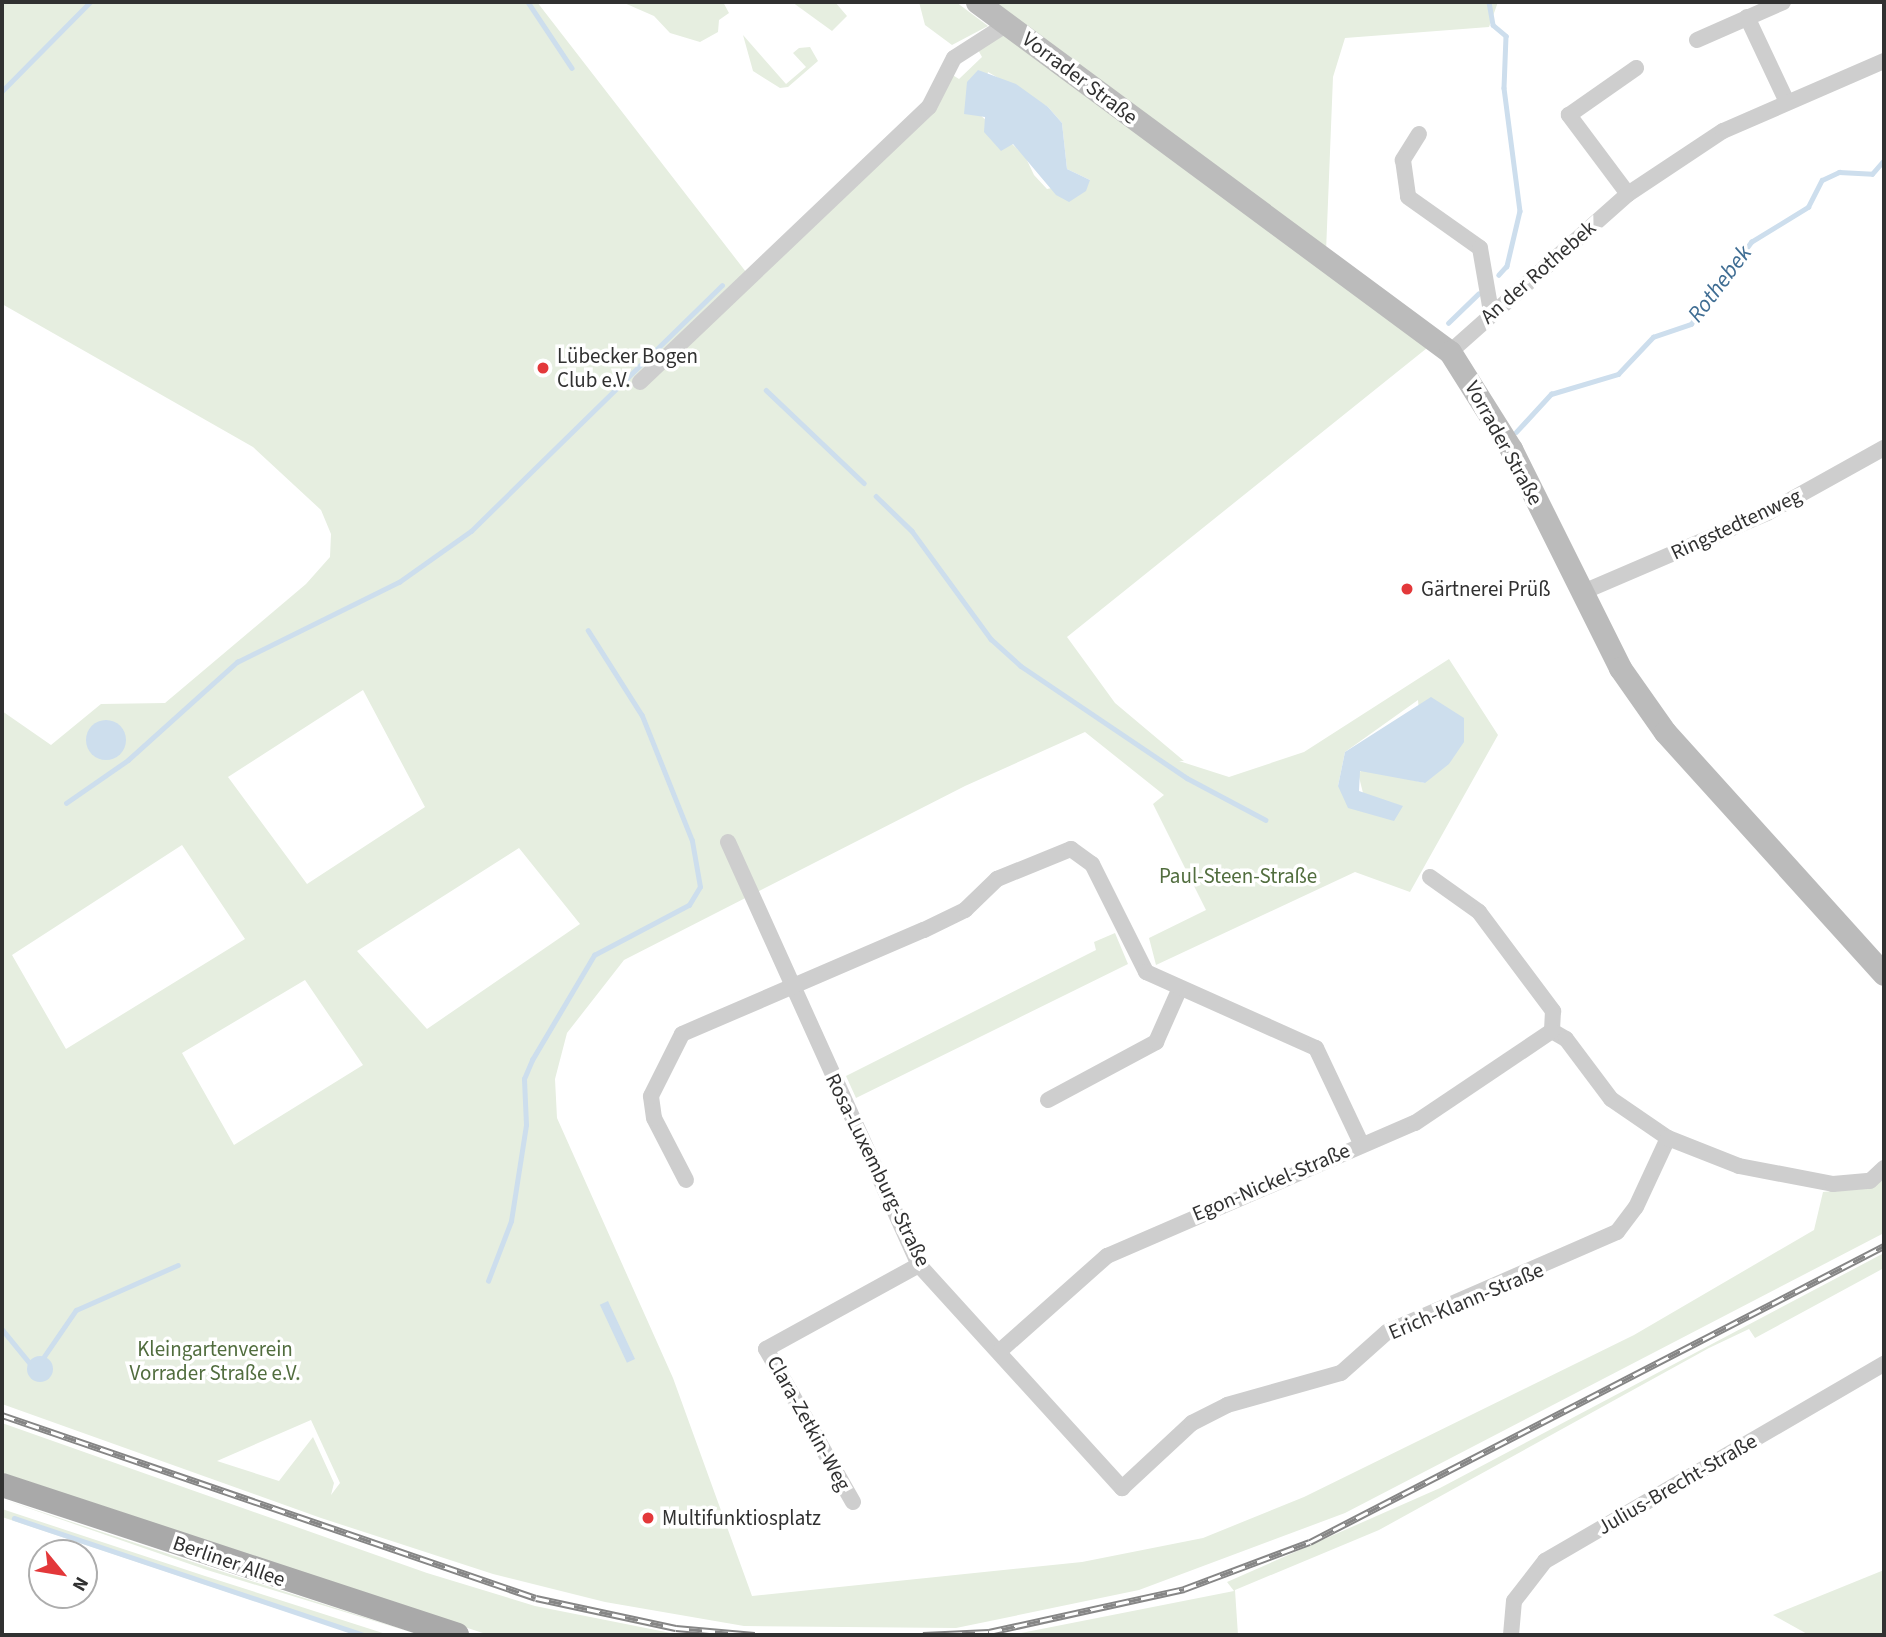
<!DOCTYPE html>
<meta charset="utf-8">
<style>
body{margin:0}
#map{position:relative;width:1886px;height:1637px;overflow:hidden;background:#fff;font-family:"Source Sans 3",sans-serif}
div>[style]{position:absolute}
.green>*{inset:0;background:#e6eee0}
.water>*{inset:0;background:#cddeed;transform-origin:0 0}
.round{border-radius:50%}
.stream>*{height:4.5px;margin:-2.25px;padding:0 2.25px;transform-origin:2.25px;border-radius:2.25px;background:#cddeed}
.street>*{height:16px;margin:-8px;padding:0 8px;transform-origin:8px;border-radius:8px;background:#cecece}
.secondary>*{height:23px;margin:-11.5px;padding:0 11.5px;transform-origin:11.5px;border-radius:11.5px;background:#bbb}
.primary>*{height:24px;margin:-12px;padding:0 12px;transform-origin:12px;border-radius:12px;background:#a9a9a9}
.rail>*{height:7px;margin-top:-3.5px;transform-origin:0;background:repeating-linear-gradient(90deg,#fff 0 13px,#868686 0 26px);box-sizing:border-box;border-block:2px solid #868686}
.dots>*{width:19px;height:19px;translate:-50% -50%;box-sizing:border-box;border:4px solid #fff;border-radius:50%}
span{translate:-50% -50%;white-space:nowrap;text-align:center;line-height:1.15;-webkit-text-stroke:7px #fff;paint-order:stroke}
.street-label{font-size:21px;color:#313131}
.poi-label{font-size:21px;color:#313131}
.left{translate:0 -50%;text-align:left}
.park-label{font-size:21px;color:#516d3e}
.water-label{font-size:23px;color:#3f6d93;font-style:italic}
.frame{position:absolute;inset:0;border:4px solid #313131;pointer-events:none}
.north{position:absolute;left:28px;top:1539px;width:70px;height:70px;box-sizing:border-box;background:#fff;border:2px solid #adadad;border-radius:50%;rotate:120deg;font-size:19px;font-weight:700;line-height:28px;text-align:center;color:#313131}
.north::after{content:'';display:block;margin:auto;width:24px;height:32px;background:#e3383a;clip-path:polygon(50% 0,100% 100%,50% 72%,0 100%)}
</style>
<div id="map">
<div class="green">
<div style="clip-path:polygon(evenodd,2px 2px,537px 2px,753px 281px,951px 74px,959px 79px,982px 57px,977px 48px,1002px 31px,963px 2px,1498px 2px,1489px 27px,1345px 38px,1333px 77px,1326px 252px,1437px 340px,1067px 637px,1115px 703px,1184px 761px,1179px 761px,1229px 777px,1304px 752px,1449px 659px,1498px 735px,1410px 892px,1355px 872px,1156px 965px,1149px 938px,1206px 910px,1153px 804px,1164px 795px,1085px 732px,965px 786px,624px 960px,567px 1033px,555px 1079px,557px 1118px,673px 1378px,752px 1596px,1082px 1562px,1203px 1538px,1304px 1497px,1634px 1335px,1814px 1230px,1823px 1192px,1872px 1187px,1884px 1178px,1884px 1233px,1345px 1513px,1139px 1590px,956px 1628px,744px 1626px,605px 1602px,493px 1574px,321px 1518px,2px 1404px,2px 711px,51px 745px,101px 704px,165px 703px,306px 584px,330px 557px,331px 534px,321px 510px,253px 447px,2px 304px,2px 2px,988px 72px,1048px 107px,1062px 123px,1067px 169px,1090px 180px,1047px 189px,1034px 175px,1025px 156px,978px 113px,988px 72px,2px 2px,363px 690px,425px 807px,307px 884px,228px 777px,363px 690px,2px 2px,1418px 700px,1425px 783px,1364px 769px,1358px 773px,1363px 793px,1338px 786px,1345px 752px,1418px 700px,2px 2px,182px 845px,245px 939px,66px 1049px,12px 955px,182px 845px,2px 2px,519px 848px,580px 924px,427px 1029px,357px 951px,519px 848px,2px 2px,305px 980px,363px 1065px,234px 1145px,182px 1053px,305px 980px,2px 2px,311px 1420px,340px 1483px,331px 1495px,334px 1483px,313px 1437px,279px 1481px,217px 1461px,311px 1420px)"></div>
<div style="clip-path:polygon(622px 2px,723px 2px,729px 13px,719px 20px,718px 32px,700px 42px,670px 33px,654px 16px)"></div>
<div style="clip-path:polygon(792px 2px,835px 2px,847px 16px,832px 31px)"></div>
<div style="clip-path:polygon(919px 2px,956px 2px,988px 26px,952px 45px,925px 25px)"></div>
<div style="clip-path:polygon(743px 35px,786px 84px,806px 67px,793px 53px,799px 48px,810px 47px,818px 61px,788px 87px,780px 88px,753px 71px)"></div>
<div style="clip-path:polygon(1115px 933px,1128px 964px,856px 1098px,846px 1076px,1096px 950px,1094px 942px)"></div>
<div style="clip-path:polygon(1884px 1253px,1884px 1268px,1755px 1338px,1749px 1329px,1709px 1348px,1379px 1530px,1235px 1590px,1238px 1635px,1011px 1635px,1234px 1591px,1227px 1582px,1440px 1488px)"></div>
<div style="clip-path:polygon(2px 1423px,427px 1573px,535px 1606px,681px 1635px,489px 1635px,2px 1476px)"></div>
<div style="clip-path:polygon(2px 1499px,208px 1567px,420px 1635px,207px 1570px)"></div>
<div style="clip-path:polygon(2px 1509px,205px 1576px,389px 1635px,357px 1635px,2px 1517px)"></div>
<div style="clip-path:polygon(1884px 1570px,1884px 1635px,1809px 1635px,1773px 1615px)"></div>
</div>
<div class="water">
<div style="clip-path:polygon(978px 70px,1016px 84px,1048px 107px,1062px 123px,1067px 169px,1090px 180px,1086px 191px,1069px 202px,1056px 195px,1013px 144px,1001px 151px,984px 132px,985px 117px,964px 114px,967px 82px)"></div>
<div style="clip-path:polygon(1431px 697px,1464px 718px,1464px 742px,1449px 764px,1425px 783px,1360px 771px,1359px 791px,1403px 806px,1394px 821px,1348px 808px,1338px 786px,1345px 752px)"></div>
<div class="round" style="left:86px;top:720px;width:40px;height:40px"></div>
<div style="left:608px;top:1301px;width:64px;height:9px;rotate:65deg"></div>
<div class="round" style="left:27px;top:1356px;width:26px;height:26px"></div>
</div>
<div class="stream">
<div style="left:528px;top:2px;width:79px;rotate:56.3deg"></div>
<div style="left:1489px;top:2px;width:23px;rotate:80deg"></div>
<div style="left:1493px;top:25px;width:17px;rotate:40deg"></div>
<div style="left:1506px;top:36px;width:52px;rotate:92.2deg"></div>
<div style="left:1504px;top:88px;width:124px;rotate:82.6deg"></div>
<div style="left:1520px;top:211px;width:57px;rotate:103.3deg"></div>
<div style="left:1507px;top:266px;width:12px;rotate:132deg"></div>
<div style="left:2px;top:91px;width:125px;rotate:-45.3deg"></div>
<div style="left:1448px;top:323px;width:42px;rotate:-44deg"></div>
<div style="left:766px;top:390px;width:135px;rotate:43.5deg"></div>
<div style="left:1516px;top:432px;width:52px;rotate:-47.4deg"></div>
<div style="left:1551px;top:394px;width:70px;rotate:-16.6deg"></div>
<div style="left:1618px;top:374px;width:51px;rotate:-46.6deg"></div>
<div style="left:1653px;top:337px;width:40px;rotate:-18.9deg"></div>
<div style="left:1691px;top:324px;width:102px;rotate:-53.8deg"></div>
<div style="left:1751px;top:242px;width:67px;rotate:-31.6deg"></div>
<div style="left:1808px;top:207px;width:30px;rotate:-63deg"></div>
<div style="left:1822px;top:180px;width:19px;rotate:-25deg"></div>
<div style="left:1839px;top:172px;width:33px;rotate:3deg"></div>
<div style="left:1872px;top:174px;width:18px;rotate:-49deg"></div>
<div style="left:876px;top:496px;width:50px;rotate:44.2deg"></div>
<div style="left:912px;top:531px;width:134px;rotate:53.8deg"></div>
<div style="left:991px;top:639px;width:40px;rotate:42deg"></div>
<div style="left:1021px;top:666px;width:200px;rotate:34deg"></div>
<div style="left:1187px;top:778px;width:89px;rotate:28deg"></div>
<div style="left:66px;top:803px;width:75px;rotate:-34.7deg"></div>
<div style="left:128px;top:760px;width:147px;rotate:-42deg"></div>
<div style="left:237px;top:662px;width:181px;rotate:-26.3deg"></div>
<div style="left:399px;top:582px;width:88px;rotate:-35.3deg"></div>
<div style="left:471px;top:531px;width:351px;rotate:-44.4deg"></div>
<div style="left:488px;top:1281px;width:64px;rotate:-69deg"></div>
<div style="left:511px;top:1221px;width:97px;rotate:-81.1deg"></div>
<div style="left:526px;top:1125px;width:46px;rotate:-92.5deg"></div>
<div style="left:524px;top:1079px;width:21px;rotate:-67deg"></div>
<div style="left:532px;top:1060px;width:122px;rotate:-59.4deg"></div>
<div style="left:594px;top:955px;width:107px;rotate:-27.8deg"></div>
<div style="left:689px;top:905px;width:21px;rotate:-59deg"></div>
<div style="left:700px;top:887px;width:47px;rotate:-99.9deg"></div>
<div style="left:692px;top:841px;width:135px;rotate:-111.8deg"></div>
<div style="left:642px;top:716px;width:101px;rotate:-122.4deg"></div>
<div style="left:2px;top:1329px;width:43px;rotate:50.7deg"></div>
<div style="left:43px;top:1358px;width:58px;rotate:-55.5deg"></div>
<div style="left:76px;top:1310px;width:111px;rotate:-23.8deg"></div>
<div style="left:14px;top:1518px;width:368px;rotate:18.5deg"></div>
</div>
<div class="street">
<div style="left:1747px;top:17px;width:92px;rotate:64.8deg"></div>
<div style="left:1697px;top:40px;width:94px;rotate:-23.8deg"></div>
<div style="left:1419px;top:134px;width:31px;rotate:122deg"></div>
<div style="left:1403px;top:160px;width:37px;rotate:82deg"></div>
<div style="left:1408px;top:197px;width:88px;rotate:35.3deg"></div>
<div style="left:1480px;top:248px;width:65px;rotate:80.2deg"></div>
<div style="left:1628px;top:194px;width:99px;rotate:-126.8deg"></div>
<div style="left:1569px;top:115px;width:82px;rotate:-35deg"></div>
<div style="left:1450px;top:352px;width:238px;rotate:-41.6deg"></div>
<div style="left:1628px;top:194px;width:114px;rotate:-33.6deg"></div>
<div style="left:1723px;top:131px;width:176px;rotate:-23.5deg"></div>
<div style="left:640px;top:382px;width:399px;rotate:-43.6deg"></div>
<div style="left:929px;top:107px;width:55px;rotate:-63deg"></div>
<div style="left:954px;top:58px;width:63px;rotate:-32.7deg"></div>
<div style="left:1583px;top:592px;width:200px;rotate:-23.2deg"></div>
<div style="left:1767px;top:513px;width:134px;rotate:-29.1deg"></div>
<div style="left:728px;top:842px;width:464px;rotate:65.7deg"></div>
<div style="left:919px;top:1265px;width:302px;rotate:47.7deg"></div>
<div style="left:1122px;top:1488px;width:96px;rotate:-42.9deg"></div>
<div style="left:1192px;top:1423px;width:39px;rotate:-27deg"></div>
<div style="left:1227px;top:1405px;width:118px;rotate:-15.7deg"></div>
<div style="left:1341px;top:1373px;width:62px;rotate:-41.7deg"></div>
<div style="left:1387px;top:1332px;width:251px;rotate:-23.5deg"></div>
<div style="left:1617px;top:1232px;width:31px;rotate:-53deg"></div>
<div style="left:1636px;top:1207px;width:76px;rotate:-65.1deg"></div>
<div style="left:1430px;top:877px;width:60px;rotate:35.5deg"></div>
<div style="left:1479px;top:912px;width:124px;rotate:53.2deg"></div>
<div style="left:1553px;top:1011px;width:20px;rotate:93deg"></div>
<div style="left:1552px;top:1031px;width:16px;rotate:30deg"></div>
<div style="left:1566px;top:1039px;width:75px;rotate:53.1deg"></div>
<div style="left:1611px;top:1099px;width:69px;rotate:34.4deg"></div>
<div style="left:1668px;top:1138px;width:76px;rotate:21.5deg"></div>
<div style="left:1739px;top:1166px;width:96px;rotate:10.8deg"></div>
<div style="left:1833px;top:1184px;width:37px;rotate:-5deg"></div>
<div style="left:1870px;top:1181px;width:19px;rotate:-43deg"></div>
<div style="left:1048px;top:1100px;width:123px;rotate:-28.2deg"></div>
<div style="left:1156px;top:1042px;width:57px;rotate:-66.1deg"></div>
<div style="left:686px;top:1180px;width:70px;rotate:-117.3deg"></div>
<div style="left:654px;top:1118px;width:22px;rotate:-98deg"></div>
<div style="left:651px;top:1096px;width:69px;rotate:-63.4deg"></div>
<div style="left:682px;top:1034px;width:263px;rotate:-23.3deg"></div>
<div style="left:924px;top:930px;width:46px;rotate:-26deg"></div>
<div style="left:965px;top:910px;width:45px;rotate:-44.1deg"></div>
<div style="left:997px;top:879px;width:80px;rotate:-22.1deg"></div>
<div style="left:1071px;top:849px;width:26px;rotate:36deg"></div>
<div style="left:1092px;top:864px;width:121px;rotate:63.4deg"></div>
<div style="left:1146px;top:972px;width:186px;rotate:24.1deg"></div>
<div style="left:1316px;top:1048px;width:105px;rotate:64.7deg"></div>
<div style="left:1001px;top:1350px;width:142px;rotate:-41.6deg"></div>
<div style="left:1107px;top:1256px;width:335px;rotate:-23.4deg"></div>
<div style="left:1415px;top:1123px;width:165px;rotate:-33.9deg"></div>
<div style="left:853px;top:1502px;width:176px;rotate:-119.6deg"></div>
<div style="left:766px;top:1349px;width:175px;rotate:-28.8deg"></div>
<div style="left:1511px;top:1635px;width:34px;rotate:-85deg"></div>
<div style="left:1514px;top:1601px;width:51px;rotate:-52.2deg"></div>
<div style="left:1545px;top:1561px;width:392px;rotate:-30.2deg"></div>
</div>
<div class="secondary">
<div style="left:977px;top:2px;width:588px;rotate:36.5deg"></div>
<div style="left:1450px;top:352px;width:115px;rotate:57.8deg"></div>
<div style="left:1511px;top:449px;width:245px;rotate:63.5deg"></div>
<div style="left:1620px;top:668px;width:78px;rotate:54.9deg"></div>
<div style="left:1665px;top:732px;width:326px;rotate:47.9deg"></div>
</div>
<div class="primary">
<div style="left:2px;top:1485px;width:479px;rotate:18.2deg"></div>
</div>
<div class="rail">
<div style="left:2px;top:1415px;width:564px;rotate:18.92deg"></div>
<div style="left:536px;top:1598px;width:143px;rotate:12.1deg"></div>
<div style="left:676px;top:1628px;width:79px;rotate:5.1deg"></div>
<div style="left:923px;top:1635px;width:66px;rotate:-2.6deg"></div>
<div style="left:989px;top:1632px;width:200px;rotate:-12.4deg"></div>
<div style="left:1184px;top:1589px;width:134px;rotate:-20.5deg"></div>
<div style="left:1310px;top:1542px;width:646px;rotate:-27.28deg"></div>
</div>
<div class="dots">
<div style="left:543px;top:368px;background:#e3383a"></div>
<div style="left:1407px;top:589px;background:#e3383a"></div>
<div style="left:648px;top:1518px;background:#e3383a"></div>
</div>
<div class="street-label">
<span style="left:1080px;top:78px;rotate:37deg">Vorrader Straße</span>
<span style="left:1538px;top:272px;rotate:-41deg">An der Rothebek</span>
<span style="left:1504px;top:443px;rotate:61deg">Vorrader Straße</span>
<span style="left:1736px;top:524px;rotate:-25deg">Ringstedtenweg</span>
<span style="left:878px;top:1170px;rotate:64deg">Rosa-Luxemburg-Straße</span>
<span style="left:1271px;top:1182px;rotate:-23deg">Egon-Nickel-Straße</span>
<span style="left:1466px;top:1301px;rotate:-23deg">Erich-Klann-Straße</span>
<span style="left:809px;top:1423px;rotate:61deg">Clara-Zetkin-Weg</span>
<span style="left:1677px;top:1484px;rotate:-30deg">Julius-Brecht-Straße</span>
<span style="left:229px;top:1561px;rotate:19deg">Berliner Allee</span>
</div>
<div class="poi-label">
<span class="left" style="left:557px;top:368px">Lübecker Bogen<br>Club e.V.</span>
<span class="left" style="left:1421px;top:589px">Gärtnerei Prüß</span>
<span class="left" style="left:662px;top:1518px">Multifunktiosplatz</span>
</div>
<div class="park-label">
<span style="left:1238px;top:876px">Paul-Steen-Straße</span>
<span style="left:215px;top:1361px">Kleingartenverein<br>Vorrader Straße e.V.</span>
</div>
<div class="water-label">
<span style="left:1720px;top:284px;rotate:-53deg">Rothebek</span>
</div>
<div class="frame"></div>
<div class="north">N</div>
</div>
